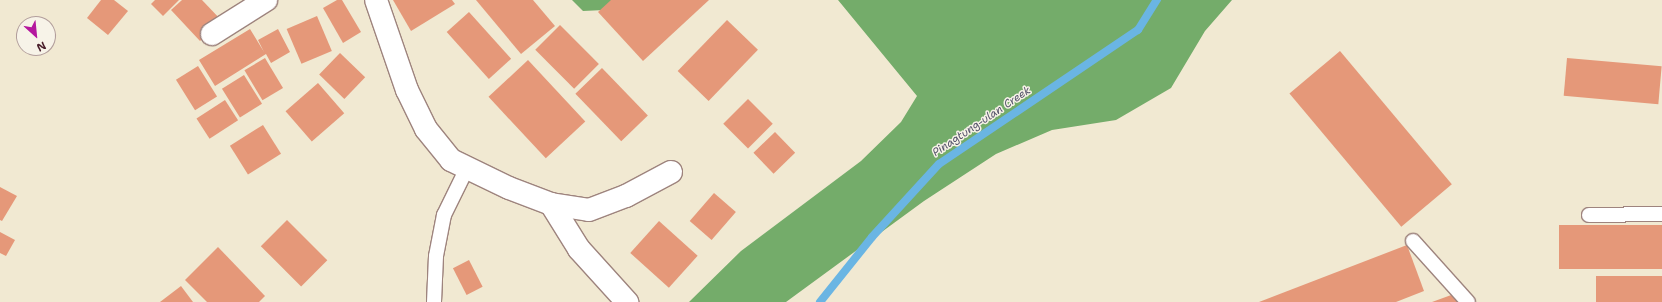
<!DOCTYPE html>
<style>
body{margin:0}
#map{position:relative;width:1662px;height:302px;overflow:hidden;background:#f1e9d2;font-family:"Shantell Sans",sans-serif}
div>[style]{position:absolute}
.forest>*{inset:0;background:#74ac6a}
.stream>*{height:8px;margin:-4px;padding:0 4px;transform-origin:4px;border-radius:4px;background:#6ab5e3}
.building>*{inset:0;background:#e59879;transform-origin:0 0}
.roads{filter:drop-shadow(1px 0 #9e847e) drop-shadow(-1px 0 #9e847e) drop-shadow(0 1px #9e847e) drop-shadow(0 -1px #9e847e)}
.service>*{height:14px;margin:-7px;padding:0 7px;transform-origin:7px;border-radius:7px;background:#fff}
.minor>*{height:22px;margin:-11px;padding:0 11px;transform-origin:11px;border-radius:11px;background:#fff}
span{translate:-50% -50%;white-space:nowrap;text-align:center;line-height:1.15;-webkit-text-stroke:3px #f7f3e8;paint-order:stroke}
.water-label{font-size:11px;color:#55546b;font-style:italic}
.north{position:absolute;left:16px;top:16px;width:40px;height:40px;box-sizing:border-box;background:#f7f3e8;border:1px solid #b29e9c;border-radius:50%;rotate:153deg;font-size:11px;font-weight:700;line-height:16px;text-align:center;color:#4a1f2b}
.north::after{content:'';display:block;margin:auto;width:14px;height:18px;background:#b5179e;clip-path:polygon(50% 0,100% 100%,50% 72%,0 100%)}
</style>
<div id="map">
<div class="forest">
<div style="clip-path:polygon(572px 0,622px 0,604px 10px,583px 11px)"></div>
<div style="clip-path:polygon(838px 0,1232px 0,1205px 31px,1171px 88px,1116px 120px,1052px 130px,996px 154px,924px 201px,786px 302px,689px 302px,741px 251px,861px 161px,901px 122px,917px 96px)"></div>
</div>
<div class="stream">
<div style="left:820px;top:302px;width:83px;rotate:-51.3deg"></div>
<div style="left:872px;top:237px;width:99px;rotate:-47.5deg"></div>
<div style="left:939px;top:164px;width:240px;rotate:-34deg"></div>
<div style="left:1138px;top:30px;width:36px;rotate:-58deg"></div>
</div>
<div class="building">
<div style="clip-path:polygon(101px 0,114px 0,128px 11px,108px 35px,87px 18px)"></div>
<div style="clip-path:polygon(155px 0,179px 0,163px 16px,151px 4px)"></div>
<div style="clip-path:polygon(182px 0,202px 0,222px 21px,200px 41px,171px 10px)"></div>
<div style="clip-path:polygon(337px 0,342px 0,361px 32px,343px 43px,323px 8px)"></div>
<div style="clip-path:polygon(393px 0,452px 0,455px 4px,411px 31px)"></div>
<div style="clip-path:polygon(476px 0,533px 0,555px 26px,521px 54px)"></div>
<div style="clip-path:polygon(611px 0,709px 0,643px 61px,598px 12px)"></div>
<div style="left:469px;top:12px;width:63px;height:30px;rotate:48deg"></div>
<div style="left:317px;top:16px;width:38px;height:33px;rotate:67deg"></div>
<div style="left:727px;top:20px;width:43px;height:71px;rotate:44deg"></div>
<div style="left:560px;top:25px;width:55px;height:35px;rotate:45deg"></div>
<div style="clip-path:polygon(250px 29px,264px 52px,258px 40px,278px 29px,290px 52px,271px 63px,266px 54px,215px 86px,199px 60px)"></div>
<div style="left:1340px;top:51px;width:174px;height:66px;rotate:50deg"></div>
<div style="left:340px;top:53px;width:35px;height:30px;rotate:44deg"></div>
<div style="left:265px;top:58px;width:35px;height:24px;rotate:59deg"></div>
<div style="left:1567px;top:58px;width:95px;height:38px;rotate:5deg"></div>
<div style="left:528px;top:60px;width:84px;height:54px;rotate:47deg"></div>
<div style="left:198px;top:66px;width:36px;height:26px;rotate:58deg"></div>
<div style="left:602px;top:68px;width:66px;height:37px;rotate:46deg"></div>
<div style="left:244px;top:75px;width:34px;height:26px;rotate:58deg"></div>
<div style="left:318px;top:83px;width:40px;height:43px;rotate:49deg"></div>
<div style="left:748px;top:99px;width:35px;height:35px;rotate:45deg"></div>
<div style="left:225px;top:100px;width:24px;height:34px;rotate:57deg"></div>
<div style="left:263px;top:125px;width:34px;height:39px;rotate:58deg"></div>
<div style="left:775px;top:132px;width:29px;height:30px;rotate:46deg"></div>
<div style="clip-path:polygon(0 187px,17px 196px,2px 221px,0 220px)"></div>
<div style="left:714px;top:193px;width:29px;height:37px;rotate:41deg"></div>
<div style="left:287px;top:220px;width:57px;height:37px;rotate:45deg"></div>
<div style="left:659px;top:221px;width:52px;height:43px;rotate:42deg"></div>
<div style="left:1559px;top:225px;width:103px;height:44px"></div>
<div style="clip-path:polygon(0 232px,15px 240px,6px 256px,0 253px)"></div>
<div style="clip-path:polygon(1407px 245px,1424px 291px,1396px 302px,1259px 302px)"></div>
<div style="clip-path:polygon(218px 247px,265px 296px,259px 302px,207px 302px,185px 280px)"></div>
<div style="left:469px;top:260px;width:30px;height:18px;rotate:63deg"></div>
<div style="left:1596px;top:276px;width:66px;height:26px"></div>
<div style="clip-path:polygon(181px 286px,193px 302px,160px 302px)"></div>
<div style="clip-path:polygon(1454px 294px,1457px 302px,1432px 302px)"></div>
</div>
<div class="roads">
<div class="service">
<div style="left:1589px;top:215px;width:73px;rotate:-0.8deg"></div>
<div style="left:1413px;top:241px;width:82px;rotate:48deg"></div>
<div style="left:434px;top:302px;width:46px;rotate:-87.5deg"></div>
<div style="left:436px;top:256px;width:42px;rotate:-79deg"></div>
<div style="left:444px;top:215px;width:52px;rotate:-63.9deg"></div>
</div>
<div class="minor">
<div style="left:376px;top:0;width:95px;rotate:71deg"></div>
<div style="left:407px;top:90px;width:43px;rotate:64deg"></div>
<div style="left:426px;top:129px;width:40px;rotate:51deg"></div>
<div style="left:451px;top:160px;width:64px;rotate:25.8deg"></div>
<div style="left:509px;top:188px;width:45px;rotate:20.9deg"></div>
<div style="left:551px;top:204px;width:38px;rotate:9deg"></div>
<div style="left:589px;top:210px;width:40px;rotate:-21deg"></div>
<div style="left:626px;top:196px;width:51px;rotate:-28.1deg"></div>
<div style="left:212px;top:34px;width:64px;rotate:-32.2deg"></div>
<div style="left:551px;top:204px;width:53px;rotate:58.1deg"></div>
<div style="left:579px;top:249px;width:72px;rotate:47.8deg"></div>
</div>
</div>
<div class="water-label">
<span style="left:982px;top:122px;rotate:-34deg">Pinagtung-ulan Creek</span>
</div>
<div class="north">N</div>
</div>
